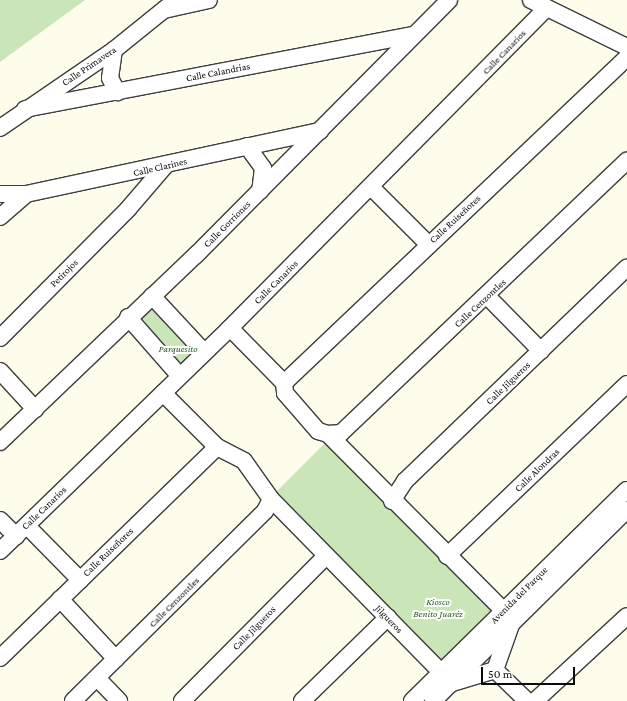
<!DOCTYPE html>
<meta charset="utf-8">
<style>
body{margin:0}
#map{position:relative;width:627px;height:701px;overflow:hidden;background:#fefcea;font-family:"Crimson Pro",serif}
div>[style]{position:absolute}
.green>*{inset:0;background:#cae5b7;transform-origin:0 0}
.roads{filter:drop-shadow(1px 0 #3e3e3e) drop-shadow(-1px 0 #3e3e3e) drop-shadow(0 1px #3e3e3e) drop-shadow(0 -1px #3e3e3e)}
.minor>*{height:16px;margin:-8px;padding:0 8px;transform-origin:8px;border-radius:8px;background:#fff}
span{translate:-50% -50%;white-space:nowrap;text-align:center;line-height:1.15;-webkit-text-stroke:4px #fff;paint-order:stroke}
.street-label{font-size:10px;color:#0b0b0b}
.park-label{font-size:10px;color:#265d20;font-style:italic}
.scale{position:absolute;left:481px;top:667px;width:94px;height:18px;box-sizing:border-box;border:2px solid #0b0b0b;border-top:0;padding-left:5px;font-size:12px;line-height:14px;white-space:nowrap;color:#0b0b0b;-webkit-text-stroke:3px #fff;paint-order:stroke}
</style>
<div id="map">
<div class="green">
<div style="clip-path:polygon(0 0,85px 0,0 62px)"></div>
<div style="left:152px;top:296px;width:76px;height:32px;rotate:47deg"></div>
<div style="left:331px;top:437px;width:244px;height:84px;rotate:45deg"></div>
</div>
<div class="roads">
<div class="minor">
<div style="left:531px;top:0;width:107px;rotate:26.1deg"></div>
<div style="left:164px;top:10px;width:46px;rotate:-12.5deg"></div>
<div style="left:114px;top:50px;width:28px;rotate:98deg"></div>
<div style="left:110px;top:78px;width:16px;rotate:63deg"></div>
<div style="left:25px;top:109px;width:394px;rotate:-10.8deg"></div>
<div style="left:0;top:128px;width:138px;rotate:-34.4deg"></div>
<div style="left:114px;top:50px;width:80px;rotate:-38.9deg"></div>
<div style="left:247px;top:146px;width:27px;rotate:54deg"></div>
<div style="left:263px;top:168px;width:23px;rotate:97deg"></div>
<div style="left:371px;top:187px;width:81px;rotate:45deg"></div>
<div style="left:0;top:194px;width:26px"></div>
<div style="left:26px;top:194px;width:301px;rotate:-12.1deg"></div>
<div style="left:0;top:217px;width:35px;rotate:-41deg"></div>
<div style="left:152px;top:296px;width:76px;rotate:47.1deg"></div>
<div style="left:487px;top:296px;width:77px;rotate:45.5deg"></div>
<div style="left:128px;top:317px;width:77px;rotate:48.7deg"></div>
<div style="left:230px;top:328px;width:77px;rotate:45.5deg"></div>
<div style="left:284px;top:383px;width:10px;rotate:84deg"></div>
<div style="left:285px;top:393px;width:50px;rotate:49deg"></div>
<div style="left:318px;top:431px;width:10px;rotate:17deg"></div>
<div style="left:328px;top:434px;width:248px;rotate:45.2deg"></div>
<div style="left:503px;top:610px;width:15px;rotate:53deg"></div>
<div style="left:512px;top:622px;width:51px;rotate:109.5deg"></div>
<div style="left:0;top:338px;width:182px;rotate:-45.2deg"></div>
<div style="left:128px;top:209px;width:57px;rotate:-49.3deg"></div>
<div style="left:0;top:371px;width:52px;rotate:47.4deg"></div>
<div style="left:284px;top:383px;width:473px;rotate:-43.5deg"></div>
<div style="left:163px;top:393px;width:76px;rotate:45deg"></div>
<div style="left:217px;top:447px;width:30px;rotate:27deg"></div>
<div style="left:244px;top:461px;width:47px;rotate:54.6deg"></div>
<div style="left:271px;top:499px;width:258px;rotate:45.5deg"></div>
<div style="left:452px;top:683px;width:45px;rotate:-16.8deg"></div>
<div style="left:328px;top:434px;width:13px;rotate:-4deg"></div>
<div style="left:341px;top:433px;width:395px;rotate:-43.6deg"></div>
<div style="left:0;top:442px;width:271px;rotate:-43.7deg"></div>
<div style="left:196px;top:255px;width:359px;rotate:-45.2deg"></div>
<div style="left:392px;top:501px;width:24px;rotate:-57deg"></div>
<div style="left:405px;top:481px;width:308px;rotate:-43.9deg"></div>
<div style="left:0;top:520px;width:23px;rotate:45deg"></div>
<div style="left:27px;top:526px;width:76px;rotate:45.5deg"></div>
<div style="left:0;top:551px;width:320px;rotate:-44.1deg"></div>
<div style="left:230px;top:328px;width:450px;rotate:-45.3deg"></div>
<div style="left:447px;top:556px;width:249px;rotate:-43.7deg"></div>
<div style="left:60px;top:599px;width:82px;rotate:47deg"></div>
<div style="left:0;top:658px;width:303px;rotate:-44.2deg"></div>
<div style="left:495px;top:670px;width:45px;rotate:44.1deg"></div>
<div style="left:97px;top:678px;width:32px;rotate:46deg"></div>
<div style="left:73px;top:701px;width:270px;rotate:-44.7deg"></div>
<div style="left:265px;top:511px;width:13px;rotate:-63deg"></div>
<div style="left:182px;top:701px;width:204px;rotate:-45.2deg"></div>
<div style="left:302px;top:701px;width:120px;rotate:-44.3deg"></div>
<div style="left:412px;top:701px;width:301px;rotate:-44.5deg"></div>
<div style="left:433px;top:701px;width:272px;rotate:-44.6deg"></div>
<div style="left:535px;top:701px;width:125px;rotate:-42.7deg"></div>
</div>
</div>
<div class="street-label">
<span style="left:504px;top:52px;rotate:-46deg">Calle Canarios</span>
<span style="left:89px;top:66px;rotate:-34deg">Calle Primavera</span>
<span style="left:218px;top:72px;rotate:-11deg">Calle Calandrias</span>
<span style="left:160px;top:167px;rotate:-13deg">Calle Clarines</span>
<span style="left:455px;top:219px;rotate:-43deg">Calle Ruiseñores</span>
<span style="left:227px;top:224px;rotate:-45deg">Calle Gorriones</span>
<span style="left:64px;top:273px;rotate:-45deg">Petirojos</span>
<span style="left:276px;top:282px;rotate:-45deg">Calle Canarios</span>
<span style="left:480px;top:303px;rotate:-43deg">Calle Cenzontles</span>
<span style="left:508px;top:383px;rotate:-44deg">Calle Jilgueros</span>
<span style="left:537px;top:470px;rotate:-44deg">Calle Alondras</span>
<span style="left:44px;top:508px;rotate:-44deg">Calle Canarios</span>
<span style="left:108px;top:552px;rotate:-44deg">Calle Ruiseñores</span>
<span style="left:519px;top:595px;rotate:-45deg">Avenida del Parque</span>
<span style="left:174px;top:602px;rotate:-45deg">Calle Cenzontles</span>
<span style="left:389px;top:619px;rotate:46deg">Jilgueros</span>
<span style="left:254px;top:628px;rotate:-46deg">Calle Jilgueros</span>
</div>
<div class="park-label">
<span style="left:178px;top:349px">Parquesito</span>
<span style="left:438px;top:607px">Kiosco<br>Benito Juaréz</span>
</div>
<div class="scale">50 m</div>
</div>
